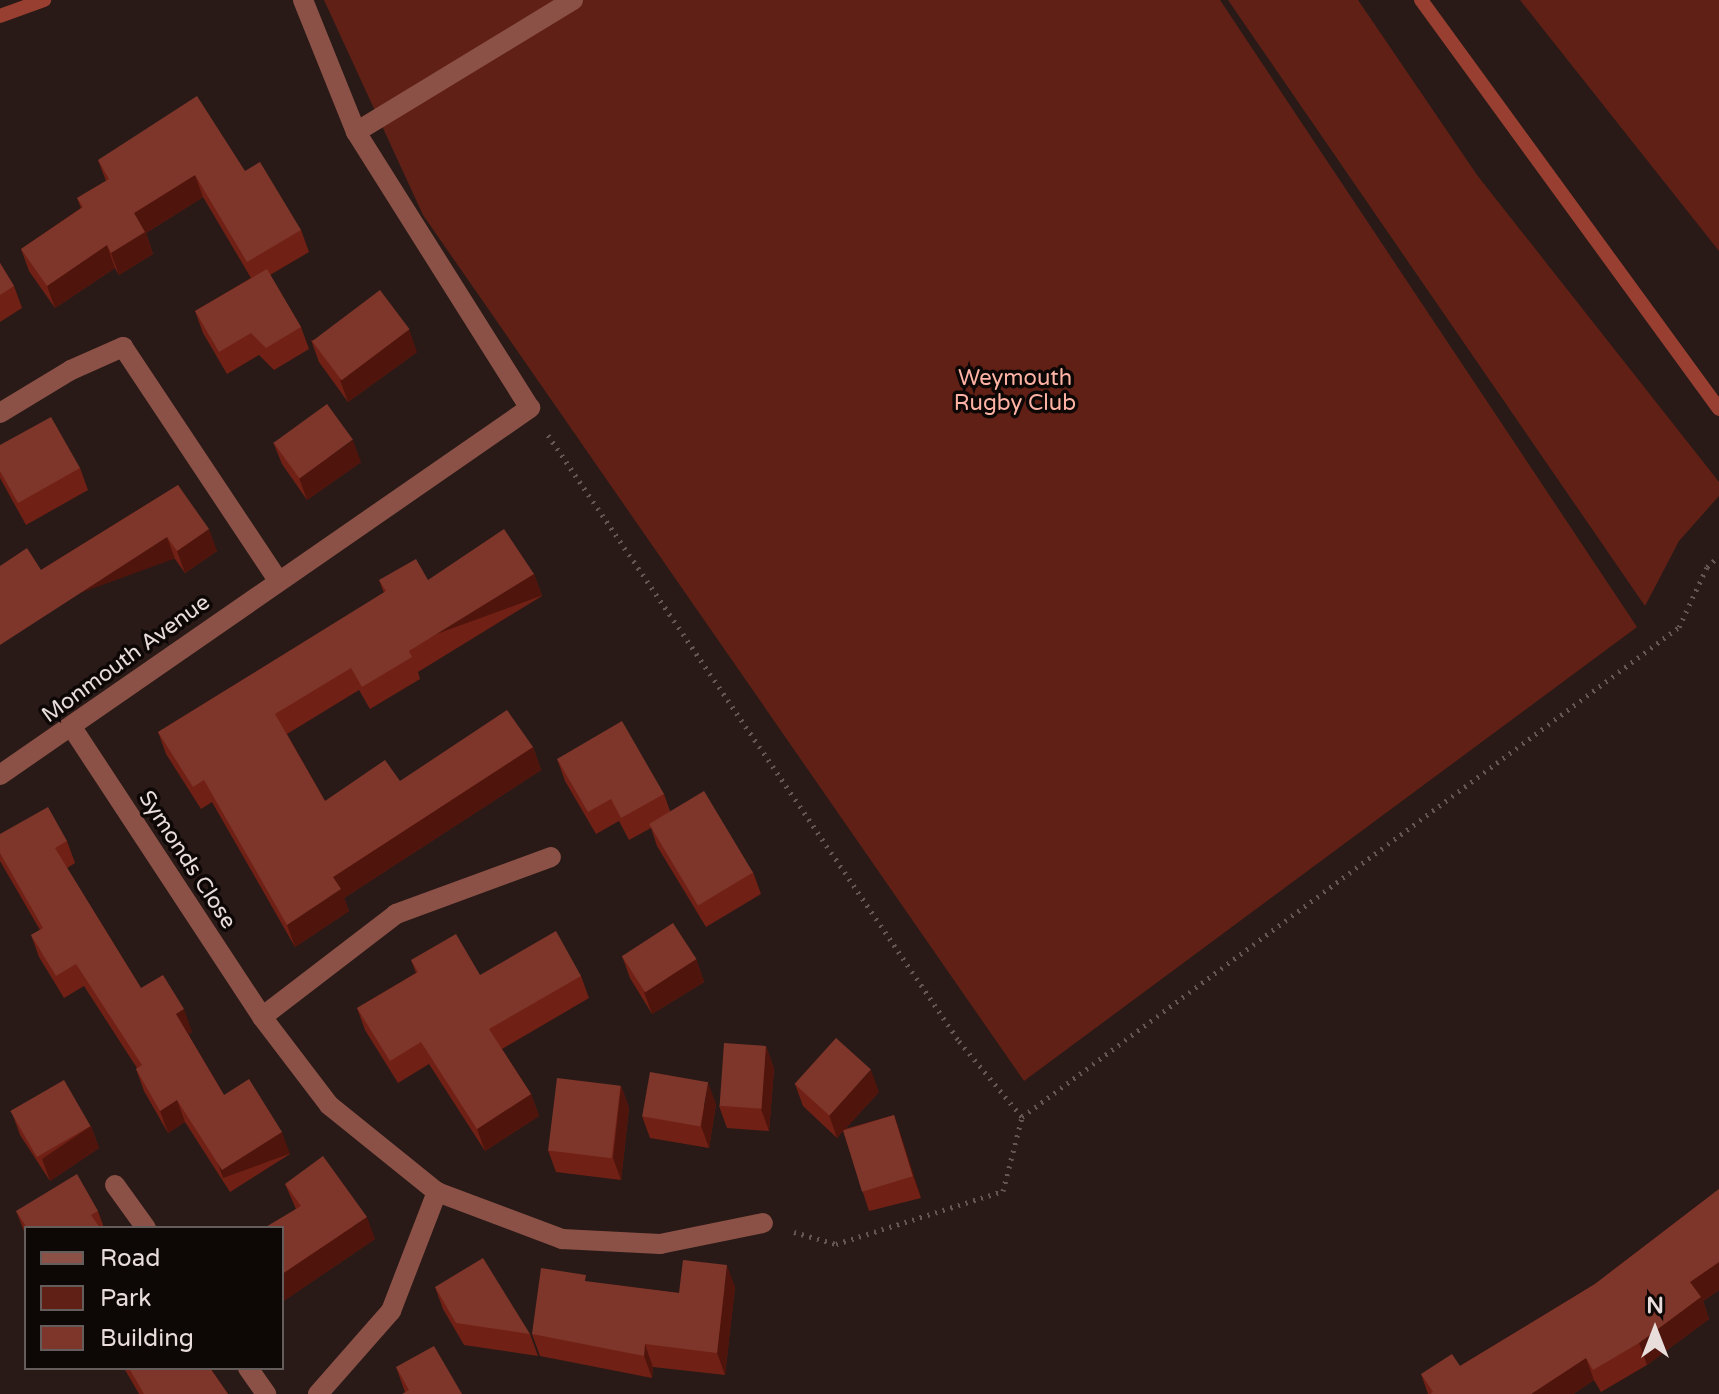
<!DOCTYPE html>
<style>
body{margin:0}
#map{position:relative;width:1719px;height:1394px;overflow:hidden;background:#291a17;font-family:"Varela Round",sans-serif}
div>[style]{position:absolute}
.green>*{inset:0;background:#602016}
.stream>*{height:14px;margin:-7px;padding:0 7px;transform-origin:7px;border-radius:7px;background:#983f31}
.path>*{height:5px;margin-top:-2.5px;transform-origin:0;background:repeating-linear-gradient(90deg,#645654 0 2px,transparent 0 8px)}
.service>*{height:20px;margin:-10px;padding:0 10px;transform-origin:10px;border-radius:10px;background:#8c5146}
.minor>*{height:20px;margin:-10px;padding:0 10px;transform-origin:10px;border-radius:10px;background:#8c5146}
.wall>*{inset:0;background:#712015}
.shaded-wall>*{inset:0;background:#4f150d;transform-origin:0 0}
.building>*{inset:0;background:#7e352a;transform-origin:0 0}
span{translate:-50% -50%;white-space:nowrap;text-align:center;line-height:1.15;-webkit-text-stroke:7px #0d0706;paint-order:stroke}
.park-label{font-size:22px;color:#ffb3a5}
.street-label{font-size:22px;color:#e8dddb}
.legend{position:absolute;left:24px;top:1226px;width:260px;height:144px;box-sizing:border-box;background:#0d0706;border:2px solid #655d5b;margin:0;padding:10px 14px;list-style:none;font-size:24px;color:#e8dddb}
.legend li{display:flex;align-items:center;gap:16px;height:40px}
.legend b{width:40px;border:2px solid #655d5b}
.north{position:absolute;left:1615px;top:1290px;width:80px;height:80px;-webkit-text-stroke:6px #0d0706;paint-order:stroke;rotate:0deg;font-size:22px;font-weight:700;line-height:32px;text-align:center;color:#e8dddb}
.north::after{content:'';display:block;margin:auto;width:28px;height:36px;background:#e8dddb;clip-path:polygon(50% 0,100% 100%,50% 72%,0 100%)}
</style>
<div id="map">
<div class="green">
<div style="clip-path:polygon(324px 0,1220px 0,1637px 627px,1024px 1081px,423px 215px)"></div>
<div style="clip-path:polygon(1228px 0,1358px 0,1477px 175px,1719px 482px,1719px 496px,1679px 541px,1645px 606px)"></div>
<div style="clip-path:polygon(1520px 0,1719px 0,1719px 251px)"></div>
</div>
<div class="stream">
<div style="left:1421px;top:0;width:506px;rotate:53.92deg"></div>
<div style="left:0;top:16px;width:47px;rotate:-20deg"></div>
</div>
<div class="path">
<div style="left:548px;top:435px;width:732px;rotate:55.85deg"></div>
<div style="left:959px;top:1041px;width:99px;rotate:50.3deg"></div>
<div style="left:794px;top:1232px;width:44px;rotate:15.9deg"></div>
<div style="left:836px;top:1244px;width:175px;rotate:-17.6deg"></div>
<div style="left:1003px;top:1191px;width:76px;rotate:-75.6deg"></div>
<div style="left:1022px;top:1117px;width:820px;rotate:-36.72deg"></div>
<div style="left:1679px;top:627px;width:66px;rotate:-65deg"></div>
<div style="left:1707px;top:567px;width:16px;rotate:-43deg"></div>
</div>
<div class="service">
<div style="left:303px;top:0;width:142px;rotate:68.1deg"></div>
<div style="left:356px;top:132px;width:326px;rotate:57.8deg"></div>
<div style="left:356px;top:132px;width:254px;rotate:-31.3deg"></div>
<div style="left:0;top:413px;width:83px;rotate:-31.2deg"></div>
<div style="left:71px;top:370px;width:57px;rotate:-23.9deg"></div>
<div style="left:115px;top:1185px;width:53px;rotate:54.2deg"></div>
<div style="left:248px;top:1368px;width:32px;rotate:55deg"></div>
</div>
<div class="minor">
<div style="left:123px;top:347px;width:278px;rotate:56.4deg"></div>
<div style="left:73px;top:729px;width:344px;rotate:56.7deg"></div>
<div style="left:262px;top:1017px;width:111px;rotate:52.7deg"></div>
<div style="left:329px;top:1105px;width:139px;rotate:38.9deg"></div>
<div style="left:437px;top:1192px;width:134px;rotate:20.6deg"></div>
<div style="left:562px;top:1239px;width:98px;rotate:2.9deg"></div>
<div style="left:660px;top:1244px;width:105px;rotate:-11.5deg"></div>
<div style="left:0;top:775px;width:645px;rotate:-34.7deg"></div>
<div style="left:262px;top:1017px;width:169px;rotate:-37.5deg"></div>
<div style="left:396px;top:914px;width:165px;rotate:-20.2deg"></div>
<div style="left:318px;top:1394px;width:111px;rotate:-48.7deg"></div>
<div style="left:391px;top:1311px;width:128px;rotate:-68.9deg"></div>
</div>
<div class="wall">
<div style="clip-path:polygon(98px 160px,245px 171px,301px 230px,309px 252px,270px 275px,301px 327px,309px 349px,274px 370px,259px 355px,227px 374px,203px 333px,195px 311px,251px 278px,203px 197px,146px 233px,153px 254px,119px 275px,115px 268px,55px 308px,29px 271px,21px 249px,81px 208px,77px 198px,106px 181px)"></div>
<div style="clip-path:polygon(0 263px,14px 286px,22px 308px,0 322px)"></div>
<div style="clip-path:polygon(311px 340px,417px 352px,348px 402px,319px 362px)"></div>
<div style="clip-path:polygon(273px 442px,361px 462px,307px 500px,282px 464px)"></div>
<div style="clip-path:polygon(0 445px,80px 468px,88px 490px,26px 525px,0 478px)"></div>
<div style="clip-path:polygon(178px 485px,217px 551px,185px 573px,175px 559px,41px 570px)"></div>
<div style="clip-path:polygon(534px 574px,542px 596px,418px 672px,420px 679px,370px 709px,359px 690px,287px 734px,325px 801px,533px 747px,541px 770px,344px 898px,349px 911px,295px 947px,212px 802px,201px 809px,166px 754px,158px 732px,384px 593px,379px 580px,428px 580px)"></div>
<div style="clip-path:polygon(557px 759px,664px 794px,670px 811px,753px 872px,761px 894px,706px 927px,657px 846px,651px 828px,629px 840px,619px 821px,596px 834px,565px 781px)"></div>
<div style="clip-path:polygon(0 834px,67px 841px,75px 863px,67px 868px,141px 988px,192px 1032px,188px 1034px,224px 1095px,290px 1154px,230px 1192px,185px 1122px,168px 1133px,144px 1091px,136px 1069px,137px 1068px,84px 986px,64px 998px,39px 957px,31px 935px,40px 930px,0 861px)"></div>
<div style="clip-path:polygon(622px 956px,696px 959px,704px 982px,652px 1014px,630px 978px)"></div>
<div style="clip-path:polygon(411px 960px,480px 975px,581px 976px,589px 998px,502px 1049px,531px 1094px,539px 1116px,485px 1151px,429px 1064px,398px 1083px,365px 1030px,357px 1008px,416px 973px)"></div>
<div style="clip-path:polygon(766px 1046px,774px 1069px,769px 1131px,727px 1128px,719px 1106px)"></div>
<div style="clip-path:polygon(795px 1084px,879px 1092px,845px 1129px,894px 1115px,921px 1198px,869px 1211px,843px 1131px,837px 1138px,803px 1106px)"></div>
<div style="clip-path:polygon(621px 1086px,629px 1108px,621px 1180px,556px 1172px,548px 1150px)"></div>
<div style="clip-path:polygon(716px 1104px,709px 1148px,650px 1138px,642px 1116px)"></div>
<div style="clip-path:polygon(12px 1113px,91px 1126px,99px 1148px,50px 1181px,20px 1135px)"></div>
<div style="clip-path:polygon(285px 1184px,375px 1239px,282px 1302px,282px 1228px,296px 1209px)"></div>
<div style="clip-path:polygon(1719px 1189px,1719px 1290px,1703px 1301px,1709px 1319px,1647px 1365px,1601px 1392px,1594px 1380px,1573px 1394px,1428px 1394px,1421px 1374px,1460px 1366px,1595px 1284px)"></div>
<div style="clip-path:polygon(16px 1211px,98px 1211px,104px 1228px,26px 1228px,26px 1236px)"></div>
<div style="clip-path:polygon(588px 1282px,679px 1293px,735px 1287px,725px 1375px,653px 1367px,652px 1378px,540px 1356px,532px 1334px)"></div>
<div style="clip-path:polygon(435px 1287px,530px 1334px,538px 1356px,464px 1345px,443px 1309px)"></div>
<div style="clip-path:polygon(396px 1367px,462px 1394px,405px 1392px)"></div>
<div style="clip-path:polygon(124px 1368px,210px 1368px,228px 1394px,139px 1394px)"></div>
</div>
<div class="shaded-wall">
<div style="clip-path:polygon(195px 175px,203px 197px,146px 233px,153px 254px,119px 275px,111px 253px,134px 213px)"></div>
<div style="clip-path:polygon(107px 245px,115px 268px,55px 308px,47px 286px)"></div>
<div style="clip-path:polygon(409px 329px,417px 352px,348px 402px,340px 380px)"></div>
<div style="clip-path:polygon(353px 440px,361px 462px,307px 500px,299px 478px)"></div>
<div style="clip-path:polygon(209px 529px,217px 551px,185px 573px,177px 551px)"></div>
<div style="left:167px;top:537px;width:23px;height:199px;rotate:70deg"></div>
<div style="left:534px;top:574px;width:23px;height:147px;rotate:70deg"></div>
<div style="clip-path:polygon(533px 747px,541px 770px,344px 898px,349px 911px,295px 947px,287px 925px,333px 877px)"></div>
<div style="clip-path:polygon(696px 959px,704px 982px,652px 1014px,644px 992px)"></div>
<div style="clip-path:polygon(184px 1009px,192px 1032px,184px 1036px,176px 1014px)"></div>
<div style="clip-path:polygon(766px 1046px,774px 1069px,769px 1131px,761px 1109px)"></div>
<div style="clip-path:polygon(871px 1070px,879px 1092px,837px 1138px,829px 1115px)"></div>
<div style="clip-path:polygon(708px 1082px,716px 1104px,709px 1148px,701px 1126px)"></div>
<div style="clip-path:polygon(621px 1086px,629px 1108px,621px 1180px,613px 1158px)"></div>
<div style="clip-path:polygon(531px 1094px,539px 1116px,485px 1151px,477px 1129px)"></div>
<div style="clip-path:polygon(177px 1100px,185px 1122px,168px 1133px,160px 1111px)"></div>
<div style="clip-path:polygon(894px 1115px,902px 1138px,921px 1198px,913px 1176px)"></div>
<div style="clip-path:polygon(91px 1126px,99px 1148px,50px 1181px,42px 1159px)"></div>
<div style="left:282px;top:1132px;width:23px;height:71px;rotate:70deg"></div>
<div style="clip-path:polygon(367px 1217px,375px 1239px,282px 1302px,282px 1274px)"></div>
<div style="clip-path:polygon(1719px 1262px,1719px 1290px,1703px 1301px,1709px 1319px,1647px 1365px,1639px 1343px,1690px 1282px)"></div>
<div style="clip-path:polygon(727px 1265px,735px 1287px,725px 1375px,717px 1353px)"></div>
<div style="clip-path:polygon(645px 1344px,653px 1367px,652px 1378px,644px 1356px)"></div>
<div style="clip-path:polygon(1586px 1358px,1594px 1380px,1573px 1394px,1531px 1394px)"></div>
</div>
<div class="building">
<div style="clip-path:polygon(197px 96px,245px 171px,260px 162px,301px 230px,247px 262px,195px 175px,134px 213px,145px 232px,111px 253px,107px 245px,47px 286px,21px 249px,83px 207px,77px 198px,109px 179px,98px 160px)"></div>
<div style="clip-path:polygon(0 263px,14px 286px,0 295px)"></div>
<div style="clip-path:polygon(267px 269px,301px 327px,266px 348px,251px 333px,219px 352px,195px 311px)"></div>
<div style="left:380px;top:290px;width:49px;height:85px;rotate:53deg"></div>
<div style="left:327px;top:404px;width:44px;height:66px;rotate:54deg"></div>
<div style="clip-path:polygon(51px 417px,80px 468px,18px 503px,0 471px,0 445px)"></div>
<div style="clip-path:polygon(178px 485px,209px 529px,177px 551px,167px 537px,0 645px,0 566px,27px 548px,41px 570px)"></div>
<div style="clip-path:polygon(504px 529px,534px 574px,409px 651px,412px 657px,362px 687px,351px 668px,275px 714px,325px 801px,385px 760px,400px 781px,507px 710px,533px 747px,333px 877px,341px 889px,287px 925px,204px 780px,193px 787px,158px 732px,386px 591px,379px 580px,416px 559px,428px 580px)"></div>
<div style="clip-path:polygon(622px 721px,664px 794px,621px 818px,611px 799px,588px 812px,557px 759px)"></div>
<div style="left:704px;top:791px;width:95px;height:64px;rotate:59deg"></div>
<div style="clip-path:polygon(48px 807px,67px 841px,55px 848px,141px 988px,163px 975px,184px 1009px,176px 1014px,224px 1095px,249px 1079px,282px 1132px,222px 1170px,177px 1100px,160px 1111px,136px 1069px,142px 1065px,76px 964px,56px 976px,31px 935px,43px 928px,0 853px,0 834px)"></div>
<div style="left:673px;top:923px;width:43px;height:61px;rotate:57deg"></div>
<div style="clip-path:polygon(556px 931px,581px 976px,489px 1029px,531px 1094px,477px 1129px,421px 1042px,390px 1061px,357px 1008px,418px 972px,411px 960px,456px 934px,480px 975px)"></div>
<div style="left:836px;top:1038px;width:47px;height:62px;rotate:42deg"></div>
<div style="left:724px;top:1043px;width:42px;height:63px;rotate:4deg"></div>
<div style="left:650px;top:1072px;width:59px;height:45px;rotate:10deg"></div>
<div style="left:557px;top:1078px;width:64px;height:73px;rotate:7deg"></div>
<div style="left:64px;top:1080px;width:53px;height:62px;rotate:60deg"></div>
<div style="left:894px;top:1115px;width:64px;height:53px;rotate:73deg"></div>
<div style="clip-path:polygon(323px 1156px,367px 1217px,282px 1274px,282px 1228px,264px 1228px,301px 1206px,285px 1184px)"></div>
<div style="clip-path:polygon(77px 1174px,98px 1211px,91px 1215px,100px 1228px,27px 1228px,16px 1211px)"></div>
<div style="clip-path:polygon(1719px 1189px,1719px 1262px,1690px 1282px,1701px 1297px,1639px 1343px,1593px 1370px,1586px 1358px,1531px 1394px,1430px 1394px,1433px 1392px,1421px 1374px,1452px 1354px,1460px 1366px,1595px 1284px)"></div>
<div style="clip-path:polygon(483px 1258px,530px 1334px,456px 1323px,435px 1287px)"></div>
<div style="clip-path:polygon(683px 1260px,727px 1265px,717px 1353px,645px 1344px,644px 1356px,532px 1334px,541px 1268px,586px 1275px,585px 1281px,679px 1293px)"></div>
<div style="clip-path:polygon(434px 1346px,462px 1394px,402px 1394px,409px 1390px,396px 1367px)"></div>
<div style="clip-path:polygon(129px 1368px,210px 1368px,228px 1394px,144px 1394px)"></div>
</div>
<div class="park-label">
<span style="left:1015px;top:391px">Weymouth<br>Rugby Club</span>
</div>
<div class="street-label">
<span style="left:126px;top:659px;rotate:-36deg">Monmouth Avenue</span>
<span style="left:187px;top:860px;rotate:57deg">Symonds Close</span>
</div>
<ul class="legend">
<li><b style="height:10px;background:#8c5146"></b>Road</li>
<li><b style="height:22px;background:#602016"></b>Park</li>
<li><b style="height:22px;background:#7e352a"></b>Building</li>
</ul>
<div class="north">N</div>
</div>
